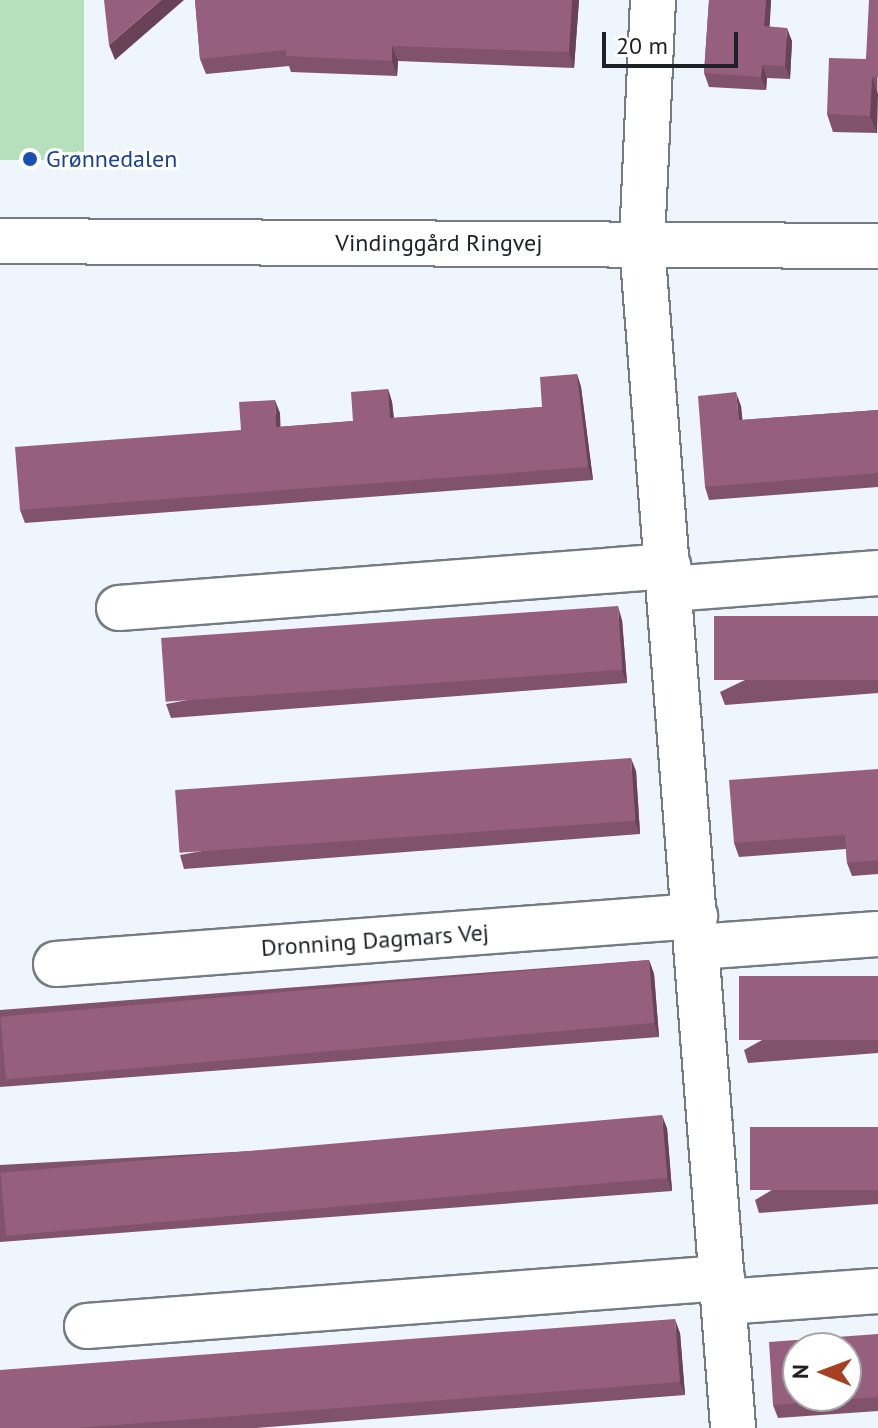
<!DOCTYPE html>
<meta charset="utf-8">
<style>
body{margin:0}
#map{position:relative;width:878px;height:1428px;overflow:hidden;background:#eef5fc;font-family:"PT Sans",sans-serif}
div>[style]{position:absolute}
.green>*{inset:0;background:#b6e0bb;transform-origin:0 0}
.roads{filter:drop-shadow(2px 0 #757c81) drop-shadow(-2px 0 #757c81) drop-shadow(0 2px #757c81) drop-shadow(0 -2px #757c81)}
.minor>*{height:44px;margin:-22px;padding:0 22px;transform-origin:22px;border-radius:22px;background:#fff}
.tertiary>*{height:44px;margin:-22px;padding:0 22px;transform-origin:22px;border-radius:22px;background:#fff}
.wall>*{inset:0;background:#81526c}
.shaded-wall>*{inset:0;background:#694258}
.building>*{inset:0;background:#965f7d;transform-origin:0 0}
.dots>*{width:22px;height:22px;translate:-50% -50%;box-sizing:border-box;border:4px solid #fff;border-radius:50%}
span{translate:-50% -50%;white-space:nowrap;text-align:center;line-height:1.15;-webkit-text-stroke:6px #fff;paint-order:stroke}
.transit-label{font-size:24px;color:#164399}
.left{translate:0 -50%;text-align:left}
.street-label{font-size:24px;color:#1e2123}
.north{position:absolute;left:782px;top:1332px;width:80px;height:80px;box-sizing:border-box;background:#fff;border:2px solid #a5a6a7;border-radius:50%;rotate:271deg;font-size:22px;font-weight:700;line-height:32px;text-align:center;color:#1e2123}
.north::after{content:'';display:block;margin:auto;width:28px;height:36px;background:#a73f23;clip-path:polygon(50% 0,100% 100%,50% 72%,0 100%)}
.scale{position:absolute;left:602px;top:32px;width:136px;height:36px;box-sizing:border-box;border:4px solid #1e2123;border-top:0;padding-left:10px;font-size:24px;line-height:28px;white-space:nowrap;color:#1e2123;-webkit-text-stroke:6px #fff;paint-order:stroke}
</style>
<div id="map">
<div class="green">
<div style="left:0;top:0;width:84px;height:160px"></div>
</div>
<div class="roads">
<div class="minor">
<div style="left:653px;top:0;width:244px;rotate:92.6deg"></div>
<div style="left:642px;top:244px;width:1187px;rotate:85.6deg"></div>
<div style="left:670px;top:589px;width:209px;rotate:-4.4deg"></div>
<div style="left:119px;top:608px;width:551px;rotate:-4.37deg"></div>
<div style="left:697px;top:947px;width:181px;rotate:-4.1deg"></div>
<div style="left:56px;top:964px;width:641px;rotate:-4.3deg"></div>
<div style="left:724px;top:1302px;width:154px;rotate:-4.1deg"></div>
<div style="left:87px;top:1326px;width:637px;rotate:-4.32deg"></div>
</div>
<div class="tertiary">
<div style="left:0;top:241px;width:878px;rotate:0.33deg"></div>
</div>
</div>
<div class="wall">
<div style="clip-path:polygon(195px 0,579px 0,574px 68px,398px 61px,397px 76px,291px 72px,289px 66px,206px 74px,200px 59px)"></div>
<div style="clip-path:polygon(709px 0,771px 0,769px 27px,792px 41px,790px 79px,767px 78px,766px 90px,709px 87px,704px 73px)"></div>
<div style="clip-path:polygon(878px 0,877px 133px,833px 132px,827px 114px,866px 59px)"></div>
<div style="clip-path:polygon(577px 374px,581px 387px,593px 480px,25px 523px,20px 510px,241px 430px,280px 413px,280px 427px,353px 421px,388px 389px,392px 402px,394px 418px,542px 407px)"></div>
<div style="clip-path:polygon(741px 406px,742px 420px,878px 410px,878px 487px,709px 500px,705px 487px)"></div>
<div style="clip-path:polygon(878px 616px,878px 693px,725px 705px,720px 692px)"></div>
<div style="clip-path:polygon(622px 620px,627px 683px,171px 718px,166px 704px)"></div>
<div style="clip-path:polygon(878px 769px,878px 874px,852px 876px,847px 863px,846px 849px,739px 857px,734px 843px)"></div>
<div style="clip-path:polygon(636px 771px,640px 834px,184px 869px,180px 855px)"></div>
<div style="clip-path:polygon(649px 960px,654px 974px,659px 1037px,0 1087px,0 1010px)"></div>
<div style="clip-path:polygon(878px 976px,878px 1053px,748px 1063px,744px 1050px)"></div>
<div style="clip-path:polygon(878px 1127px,878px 1204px,759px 1213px,755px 1200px)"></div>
<div style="clip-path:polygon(667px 1128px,672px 1191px,0 1242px,0 1165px)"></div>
<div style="clip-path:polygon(680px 1333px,685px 1395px,256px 1428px,0 1428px)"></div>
<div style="clip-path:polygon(878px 1334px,878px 1411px,778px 1418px,773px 1405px)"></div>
</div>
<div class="shaded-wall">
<div style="clip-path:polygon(161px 0,184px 0,115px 60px,109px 45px)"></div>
<div style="clip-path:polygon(572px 0,579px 0,574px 68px,569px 52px)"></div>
<div style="clip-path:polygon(766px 0,771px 0,769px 40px,764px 26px)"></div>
<div style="clip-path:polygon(787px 28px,792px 41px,790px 79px,785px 66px)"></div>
<div style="clip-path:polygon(392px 46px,398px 61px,397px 76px,392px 61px)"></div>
<div style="clip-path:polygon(762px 65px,767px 78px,766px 90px,761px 77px)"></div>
<div style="clip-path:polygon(872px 77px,878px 94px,877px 133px,870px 116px)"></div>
<div style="clip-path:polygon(577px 374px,581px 387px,593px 480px,588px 467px)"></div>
<div style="clip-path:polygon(388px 389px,392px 402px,395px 432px,390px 418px)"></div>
<div style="clip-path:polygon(736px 392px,741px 406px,744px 434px,739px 420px)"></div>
<div style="clip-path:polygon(275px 400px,280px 413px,281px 440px,276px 427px)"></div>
<div style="clip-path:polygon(618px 606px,622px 620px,627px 683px,622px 670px)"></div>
<div style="clip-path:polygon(631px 758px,636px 771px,640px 834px,635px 821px)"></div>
<div style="clip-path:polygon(649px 960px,654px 974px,659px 1037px,654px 1023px)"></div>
<div style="clip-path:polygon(662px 1115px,667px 1128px,672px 1191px,667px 1178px)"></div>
<div style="clip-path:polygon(675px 1319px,680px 1333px,685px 1395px,680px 1382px)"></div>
</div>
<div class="building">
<div style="clip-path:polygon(104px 0,161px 0,109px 45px)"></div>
<div style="clip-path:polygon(195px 0,572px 0,569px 52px,392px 46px,392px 61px,286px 56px,286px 50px,200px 59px)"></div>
<div style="clip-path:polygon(709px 0,766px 0,764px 26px,787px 28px,785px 66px,762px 65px,761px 77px,704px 73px)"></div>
<div style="clip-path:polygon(869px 0,878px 0,878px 77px,872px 77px,870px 116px,827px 114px,829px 58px,866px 59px)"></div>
<div style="clip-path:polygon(577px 374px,588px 467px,20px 510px,15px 447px,241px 430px,239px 402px,275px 400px,276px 427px,353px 421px,351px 392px,388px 389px,390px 418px,542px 407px,540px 377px)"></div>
<div style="clip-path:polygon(736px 392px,739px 420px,878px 410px,878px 473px,705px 487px,698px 396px)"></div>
<div style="left:618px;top:606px;width:64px;height:458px;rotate:86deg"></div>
<div style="left:878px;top:616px;width:64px;height:164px;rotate:90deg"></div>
<div style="left:631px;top:758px;width:63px;height:457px;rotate:86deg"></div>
<div style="clip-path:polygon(878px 769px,878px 860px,847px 863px,845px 835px,734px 843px,729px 780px)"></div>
<div style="left:649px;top:960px;width:63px;height:651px;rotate:85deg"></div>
<div style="left:878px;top:976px;width:64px;height:139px;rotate:90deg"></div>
<div style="left:662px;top:1115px;width:63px;height:664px;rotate:85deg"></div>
<div style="left:878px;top:1127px;width:63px;height:128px;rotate:90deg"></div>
<div style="clip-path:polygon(675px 1319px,680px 1382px,76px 1428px,0 1428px,0 1370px)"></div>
<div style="clip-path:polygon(evenodd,878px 1334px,878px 1397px,773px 1405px,769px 1342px,878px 1334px,798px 1348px,846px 1348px,846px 1396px,798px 1396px,798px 1348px)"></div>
</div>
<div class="dots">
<div style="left:30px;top:159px;background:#1a4fb4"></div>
</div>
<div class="transit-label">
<span class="left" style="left:46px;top:159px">Grønnedalen</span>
</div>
<div class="street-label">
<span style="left:439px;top:243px">Vindinggård Ringvej</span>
<span style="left:375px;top:940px;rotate:-4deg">Dronning Dagmars Vej</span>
</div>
<div class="north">N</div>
<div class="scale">20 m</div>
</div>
